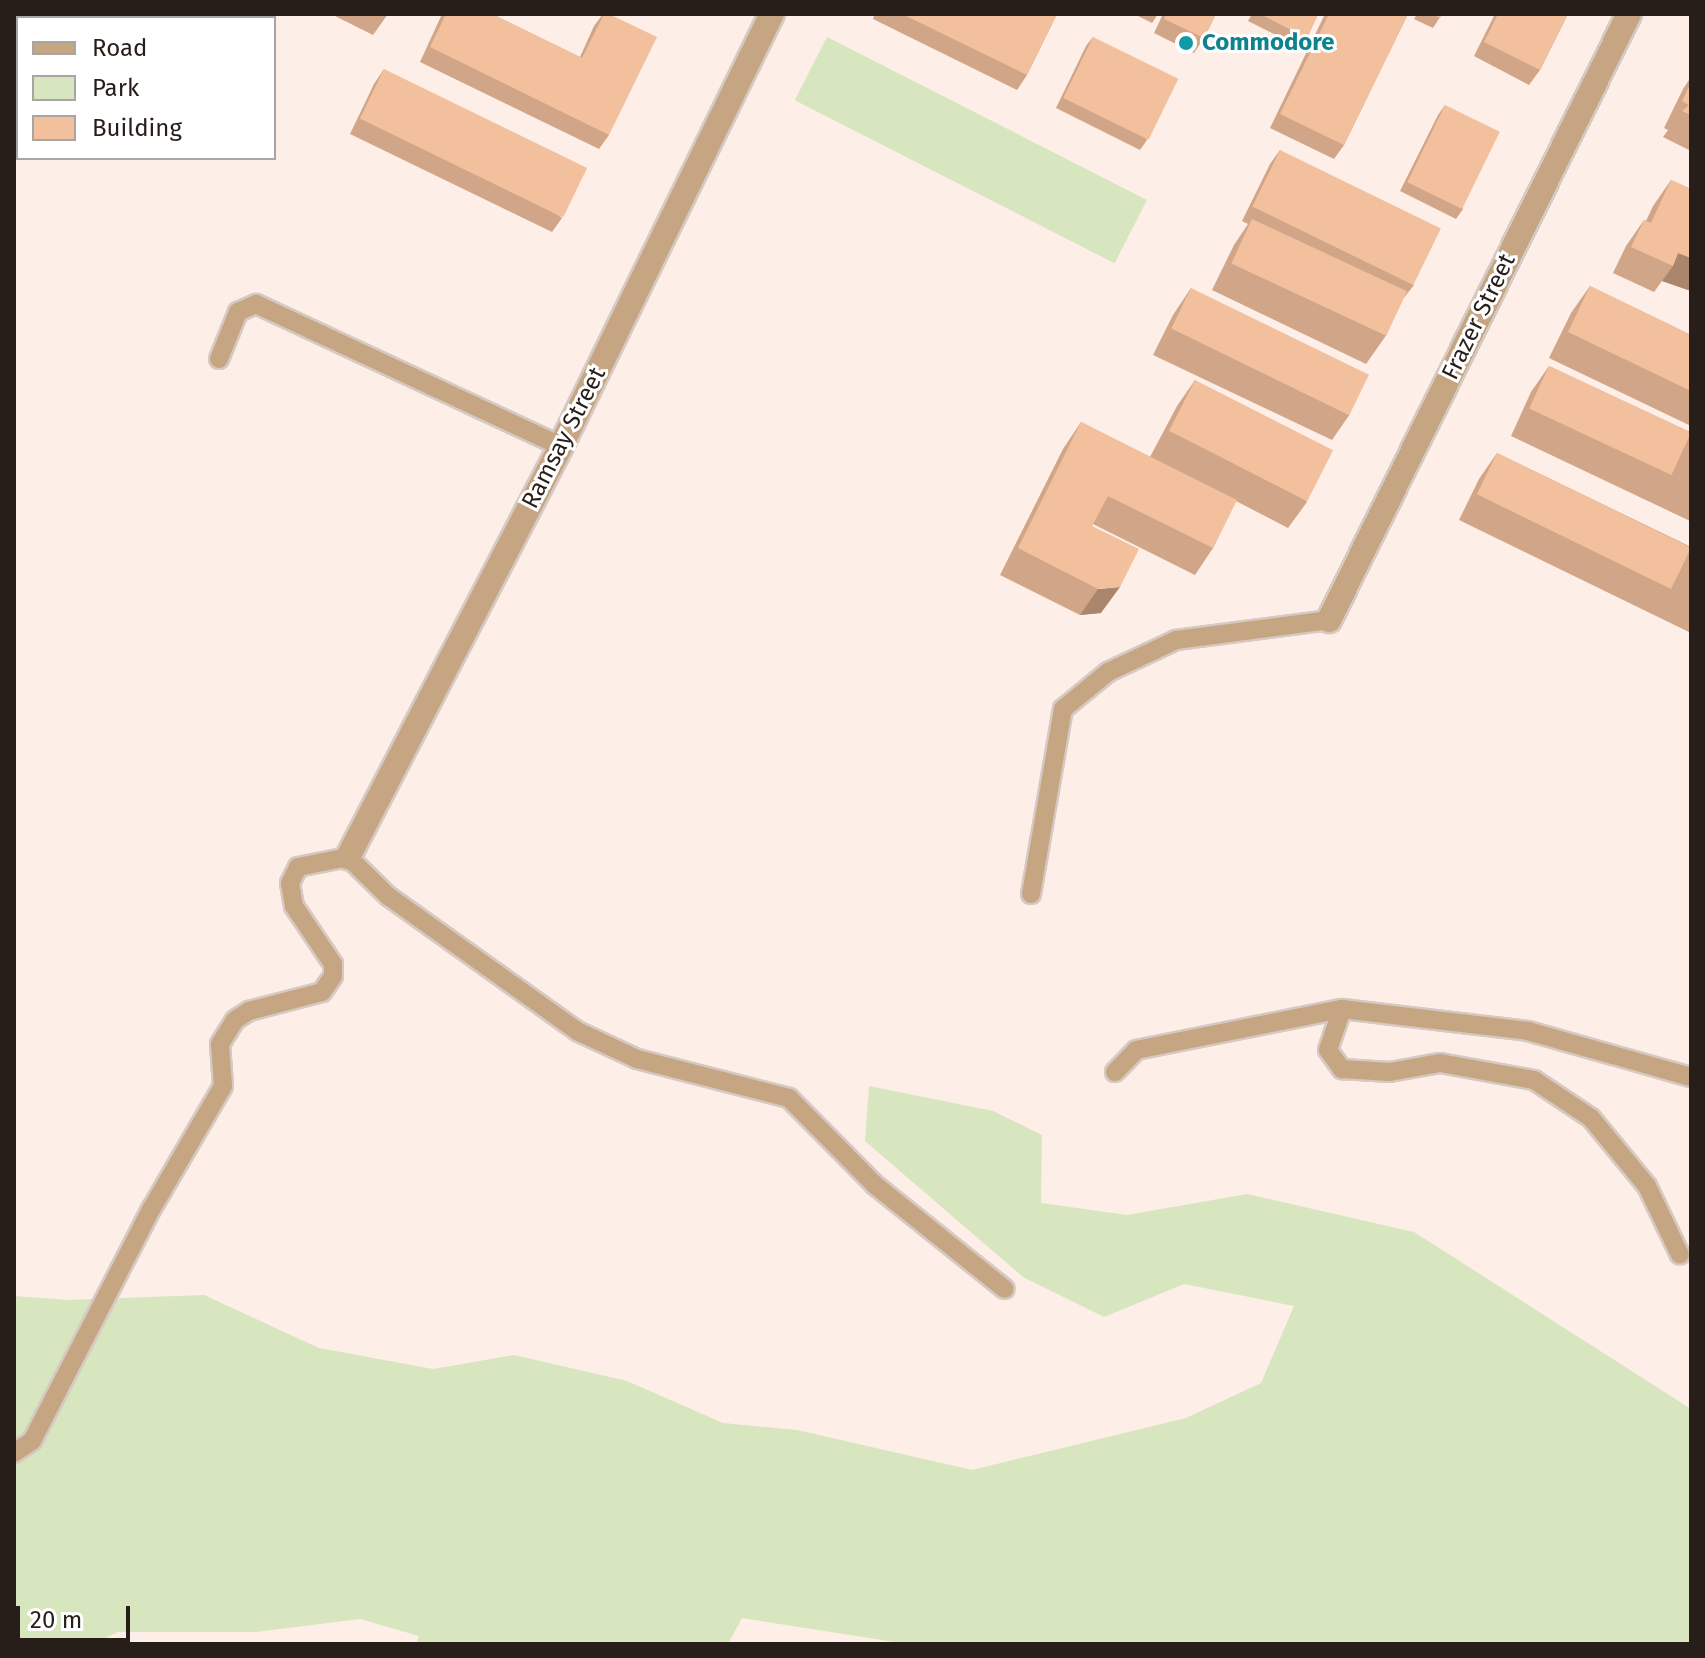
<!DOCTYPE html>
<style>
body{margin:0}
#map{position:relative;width:1705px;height:1658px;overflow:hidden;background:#fdeee7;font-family:"Fira Sans",sans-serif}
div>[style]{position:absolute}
.green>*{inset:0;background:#d7e6be;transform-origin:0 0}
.roads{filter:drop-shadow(2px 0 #d6c9c2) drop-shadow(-2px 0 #d6c9c2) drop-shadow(0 2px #d6c9c2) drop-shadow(0 -2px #d6c9c2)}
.service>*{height:18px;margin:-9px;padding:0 9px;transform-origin:9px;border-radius:9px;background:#c6a583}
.minor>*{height:24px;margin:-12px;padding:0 12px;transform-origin:12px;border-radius:12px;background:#c6a583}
.wall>*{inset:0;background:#d1a588}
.shaded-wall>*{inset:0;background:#aa866f}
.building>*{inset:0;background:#f3c09e;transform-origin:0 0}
.dots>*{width:22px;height:22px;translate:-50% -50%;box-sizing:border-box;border:4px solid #fff;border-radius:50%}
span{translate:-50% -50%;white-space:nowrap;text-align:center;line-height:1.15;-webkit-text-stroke:6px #fff;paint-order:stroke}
.culture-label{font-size:24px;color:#0d838f;font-weight:700}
.left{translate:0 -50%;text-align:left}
.street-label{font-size:24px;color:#271e1a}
.frame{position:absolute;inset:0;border:16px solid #271e1a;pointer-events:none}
.legend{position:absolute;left:16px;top:16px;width:260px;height:144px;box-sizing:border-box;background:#fff;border:2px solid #a9a5a3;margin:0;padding:10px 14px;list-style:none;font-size:24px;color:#271e1a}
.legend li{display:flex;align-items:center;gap:16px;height:40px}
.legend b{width:40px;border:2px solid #a9a5a3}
.scale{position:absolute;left:16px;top:1606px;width:114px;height:36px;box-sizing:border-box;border:4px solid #271e1a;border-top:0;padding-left:10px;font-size:24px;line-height:28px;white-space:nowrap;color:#271e1a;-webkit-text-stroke:6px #fff;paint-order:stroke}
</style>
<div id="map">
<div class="green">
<div style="left:827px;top:37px;width:359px;height:71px;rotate:27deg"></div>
<div style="clip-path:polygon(869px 1086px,993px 1111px,1042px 1135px,1041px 1203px,1127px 1215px,1247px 1194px,1414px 1232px,1691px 1409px,1691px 1644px,908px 1644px,742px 1618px,728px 1644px,416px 1644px,419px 1636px,360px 1619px,256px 1632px,118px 1632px,93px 1644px,14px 1644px,14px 1296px,68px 1300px,204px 1295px,319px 1348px,433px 1369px,514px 1355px,627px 1381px,723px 1423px,797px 1430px,972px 1470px,1186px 1418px,1261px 1383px,1294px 1306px,1184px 1284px,1104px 1317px,1023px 1277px,865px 1141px)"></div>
</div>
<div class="roads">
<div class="service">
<div style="left:219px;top:359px;width:51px;rotate:-68deg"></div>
<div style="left:238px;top:312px;width:20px;rotate:-24deg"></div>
<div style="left:256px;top:304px;width:336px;rotate:25deg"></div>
<div style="left:1031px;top:894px;width:188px;rotate:-80.2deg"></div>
<div style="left:1063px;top:709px;width:58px;rotate:-39.4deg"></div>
<div style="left:1108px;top:672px;width:75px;rotate:-25.2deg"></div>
<div style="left:1176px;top:640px;width:154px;rotate:-7.4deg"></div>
<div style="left:1342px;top:1009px;width:43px;rotate:108.9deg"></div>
<div style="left:1328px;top:1050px;width:24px;rotate:54deg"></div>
<div style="left:1342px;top:1069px;width:48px;rotate:3.6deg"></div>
<div style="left:1390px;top:1072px;width:51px;rotate:-10.2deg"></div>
<div style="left:1440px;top:1063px;width:96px;rotate:10.3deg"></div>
<div style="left:1534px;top:1080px;width:69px;rotate:33.7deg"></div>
<div style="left:1591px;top:1118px;width:88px;rotate:50.5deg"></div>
<div style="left:1647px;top:1186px;width:76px;rotate:64.4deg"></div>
<div style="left:1115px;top:1072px;width:30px;rotate:-46deg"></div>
<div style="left:1136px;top:1050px;width:210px;rotate:-11.3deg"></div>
<div style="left:1342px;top:1009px;width:187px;rotate:6.7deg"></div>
<div style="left:1528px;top:1031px;width:169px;rotate:15.8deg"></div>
<div style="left:14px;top:1453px;width:22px;rotate:-34deg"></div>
<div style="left:32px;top:1441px;width:262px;rotate:-62.8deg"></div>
<div style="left:152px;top:1208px;width:141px;rotate:-59.8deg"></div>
<div style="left:223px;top:1086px;width:42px;rotate:-94.1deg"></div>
<div style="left:220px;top:1044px;width:28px;rotate:-58deg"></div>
<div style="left:235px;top:1020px;width:17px;rotate:-33deg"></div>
<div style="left:249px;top:1011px;width:75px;rotate:-14.6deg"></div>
<div style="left:322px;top:992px;width:19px;rotate:-55deg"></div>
<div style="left:333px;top:976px;width:12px;rotate:-90deg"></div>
<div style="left:333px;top:964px;width:70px;rotate:-123.9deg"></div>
<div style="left:294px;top:906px;width:23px;rotate:-100deg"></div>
<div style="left:290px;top:883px;width:18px;rotate:-63deg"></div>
<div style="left:298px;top:867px;width:51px;rotate:-11.3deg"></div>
<div style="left:348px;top:857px;width:56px;rotate:44.3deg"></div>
<div style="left:388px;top:896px;width:232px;rotate:35.5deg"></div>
<div style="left:577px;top:1031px;width:66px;rotate:25deg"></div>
<div style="left:637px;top:1059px;width:157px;rotate:14.4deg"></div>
<div style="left:789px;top:1098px;width:122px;rotate:45.3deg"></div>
<div style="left:875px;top:1185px;width:166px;rotate:38.7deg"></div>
</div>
<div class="minor">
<div style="left:1329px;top:620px;width:676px;rotate:-63.66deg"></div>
<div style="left:348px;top:857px;width:463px;rotate:-62.6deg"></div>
<div style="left:561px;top:446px;width:481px;rotate:-64deg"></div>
</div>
</div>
<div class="wall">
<div style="clip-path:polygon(191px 14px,222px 14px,219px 18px,199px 18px)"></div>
<div style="clip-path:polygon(331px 14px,388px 14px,373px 35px)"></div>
<div style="clip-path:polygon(442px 14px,492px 14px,580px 57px,594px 26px,603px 14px,609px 135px,599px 149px,420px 62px)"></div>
<div style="clip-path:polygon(875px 14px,1057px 14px,1027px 75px,1017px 90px,873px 19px)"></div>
<div style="clip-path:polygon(1134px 14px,1158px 14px,1152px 23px)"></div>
<div style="clip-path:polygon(1163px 14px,1216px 14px,1204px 38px,1194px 53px,1154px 33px)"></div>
<div style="clip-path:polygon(1252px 14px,1318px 14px,1307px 38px,1300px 47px,1248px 21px)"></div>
<div style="clip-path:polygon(1325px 14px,1408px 14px,1344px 145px,1334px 159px,1270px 128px)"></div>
<div style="clip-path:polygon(1417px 14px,1442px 14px,1433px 28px,1414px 19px)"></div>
<div style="clip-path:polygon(1495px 14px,1568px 14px,1540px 70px,1529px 85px,1474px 56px)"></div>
<div style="clip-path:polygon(1093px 37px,1147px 140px,1140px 150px,1056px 108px,1086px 46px)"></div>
<div style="clip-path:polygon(384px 69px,562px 218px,552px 232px,350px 134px,374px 84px)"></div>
<div style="clip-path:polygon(1691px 77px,1691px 151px,1663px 137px,1668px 130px,1664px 128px,1683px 89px)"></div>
<div style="clip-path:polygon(1445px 105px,1463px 209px,1456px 219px,1400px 191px,1438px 115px)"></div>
<div style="clip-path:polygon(1280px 150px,1414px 285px,1403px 299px,1385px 337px,1366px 364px,1212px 290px,1234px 245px,1248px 224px,1242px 221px,1270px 164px)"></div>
<div style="clip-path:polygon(1671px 180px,1691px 189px,1691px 291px,1662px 281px,1654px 292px,1613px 273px,1626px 246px,1644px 220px,1646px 221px,1653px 206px)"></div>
<div style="clip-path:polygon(1590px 286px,1691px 335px,1691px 426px,1549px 358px,1571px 313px)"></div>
<div style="clip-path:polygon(1191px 288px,1350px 414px,1332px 440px,1153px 355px,1173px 315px)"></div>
<div style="clip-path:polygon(1549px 366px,1691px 433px,1691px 519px,1690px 521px,1511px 436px,1531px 392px)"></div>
<div style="clip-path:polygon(1195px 380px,1307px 502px,1288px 528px,1236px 501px,1213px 548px,1195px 575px,1093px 524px,1092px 526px,1101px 613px,1080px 615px,1000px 575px,1063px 449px,1081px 422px,1150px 457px,1177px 406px)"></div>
<div style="clip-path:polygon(1497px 453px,1691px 547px,1691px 633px,1459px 520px,1479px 479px)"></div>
</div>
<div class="shaded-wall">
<div style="clip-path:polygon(1678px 253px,1691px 258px,1691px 291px,1662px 281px,1673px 266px)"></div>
<div style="clip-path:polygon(1120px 587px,1101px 613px,1080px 615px,1098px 589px)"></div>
</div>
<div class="building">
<div style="clip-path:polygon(63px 14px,87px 14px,95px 18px,61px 18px)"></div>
<div style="clip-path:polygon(446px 14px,492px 14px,582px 58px,604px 14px,609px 14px,657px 37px,609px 135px,430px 47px)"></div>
<div style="clip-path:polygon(902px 14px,1057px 14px,1027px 75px)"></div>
<div style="clip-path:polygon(1166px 14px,1216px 14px,1204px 38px,1164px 19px)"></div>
<div style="clip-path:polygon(1260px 14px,1318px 14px,1307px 38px)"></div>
<div style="clip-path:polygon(1329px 14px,1408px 14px,1344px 145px,1280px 114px)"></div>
<div style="clip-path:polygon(1431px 14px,1442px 14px,1440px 18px)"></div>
<div style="clip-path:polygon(1498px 14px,1568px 14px,1540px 70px,1484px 42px)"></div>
<div style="left:1093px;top:37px;width:95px;height:68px;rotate:26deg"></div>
<div style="left:384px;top:69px;width:226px;height:55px;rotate:26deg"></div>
<div style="clip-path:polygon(1691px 83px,1691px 115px,1682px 111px,1689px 105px,1682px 101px)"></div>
<div style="left:1445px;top:105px;width:61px;height:86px;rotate:26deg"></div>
<div style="left:1280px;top:150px;width:179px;height:63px;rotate:26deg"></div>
<div style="clip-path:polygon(1671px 180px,1691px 189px,1691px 258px,1678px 253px,1673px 266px,1631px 247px,1644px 220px,1651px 223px)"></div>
<div style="left:1252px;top:219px;width:171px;height:49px;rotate:25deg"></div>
<div style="clip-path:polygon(1590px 286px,1691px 335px,1691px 391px,1568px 332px)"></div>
<div style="left:1191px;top:288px;width:198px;height:45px;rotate:26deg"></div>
<div style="left:1549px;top:366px;width:157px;height:47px;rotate:25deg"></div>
<div style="left:1195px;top:380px;width:155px;height:57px;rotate:27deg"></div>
<div style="clip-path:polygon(1081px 422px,1237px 500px,1213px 548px,1108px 496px,1092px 526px,1139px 549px,1120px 587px,1098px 589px,1018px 548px)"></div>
<div style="left:1497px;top:453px;width:216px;height:46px;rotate:26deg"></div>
</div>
<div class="dots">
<div style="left:1186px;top:43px;background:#0f9aa8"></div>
</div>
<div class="culture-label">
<span class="left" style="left:1202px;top:43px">Commodore</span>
</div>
<div class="street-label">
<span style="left:1479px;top:317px;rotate:-64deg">Frazer Street</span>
<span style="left:564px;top:438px;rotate:-63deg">Ramsay Street</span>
</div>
<div class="frame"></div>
<ul class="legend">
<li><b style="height:10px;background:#c6a583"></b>Road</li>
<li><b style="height:22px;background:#d7e6be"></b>Park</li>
<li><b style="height:22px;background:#f3c09e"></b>Building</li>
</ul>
<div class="scale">20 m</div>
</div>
